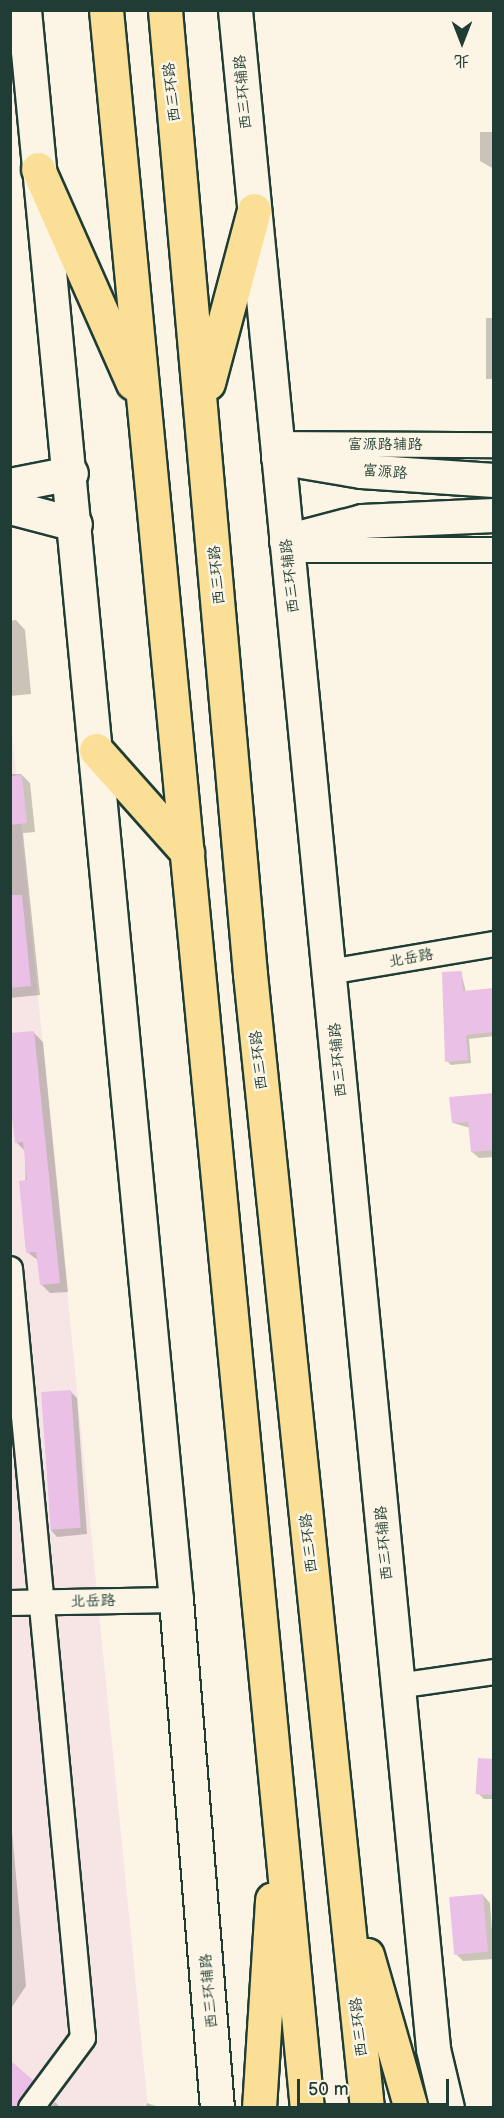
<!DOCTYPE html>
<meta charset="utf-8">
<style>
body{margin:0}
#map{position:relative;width:504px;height:2118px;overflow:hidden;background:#fcf5e5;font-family:"Balsamiq Sans","LXGW WenKai TC",sans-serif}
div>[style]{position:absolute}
.built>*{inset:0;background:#f7e5e5}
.shadow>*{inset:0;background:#0003;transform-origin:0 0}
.building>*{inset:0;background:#eac0e6;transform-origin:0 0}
.roads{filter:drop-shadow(2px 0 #1f3d34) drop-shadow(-2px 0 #1f3d34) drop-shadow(0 2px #1f3d34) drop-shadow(0 -2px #1f3d34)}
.street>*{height:24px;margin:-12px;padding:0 12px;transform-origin:12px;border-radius:12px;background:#fcf5e5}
.secondary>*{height:33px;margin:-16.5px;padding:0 16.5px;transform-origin:16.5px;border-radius:16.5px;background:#fcf5e5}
.highway>*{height:33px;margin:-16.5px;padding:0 16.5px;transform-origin:16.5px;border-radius:16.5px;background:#fbdf96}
span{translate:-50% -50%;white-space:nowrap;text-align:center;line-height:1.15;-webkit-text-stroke:5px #fcf5e5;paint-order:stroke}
.street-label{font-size:15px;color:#1f3d34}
.frame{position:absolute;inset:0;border:12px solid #1f3d34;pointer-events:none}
.north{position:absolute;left:432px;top:12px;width:60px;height:60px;-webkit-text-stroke:4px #fcf5e5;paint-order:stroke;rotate:180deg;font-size:16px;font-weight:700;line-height:24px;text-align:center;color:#1f3d34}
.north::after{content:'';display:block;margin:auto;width:21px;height:27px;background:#1f3d34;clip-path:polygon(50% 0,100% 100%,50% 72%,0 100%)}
.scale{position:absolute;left:297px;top:2079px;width:152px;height:27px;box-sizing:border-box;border:3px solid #1f3d34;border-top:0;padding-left:8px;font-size:18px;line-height:21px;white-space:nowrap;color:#1f3d34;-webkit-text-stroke:4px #fcf5e5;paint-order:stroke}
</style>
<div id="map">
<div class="built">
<div style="clip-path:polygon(11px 723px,148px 2107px,11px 2107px)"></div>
</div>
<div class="shadow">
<div style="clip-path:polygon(480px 132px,494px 132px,494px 169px,480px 161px)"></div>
<div style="left:486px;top:318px;width:8px;height:61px"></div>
<div style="clip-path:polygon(16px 620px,25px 630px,31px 694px,10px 696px,10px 621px)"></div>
<div style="clip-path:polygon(10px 774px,21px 774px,30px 783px,35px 832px,23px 833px,40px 995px,10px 998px)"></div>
<div style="clip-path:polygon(461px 972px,466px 992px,494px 990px,494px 1036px,469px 1039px,471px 1063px,451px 1065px,447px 1061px)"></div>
<div style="clip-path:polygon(34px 1033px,43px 1042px,68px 1292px,50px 1293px,41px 1284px,39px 1261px,27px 1252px,25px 1151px,16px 1142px)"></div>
<div style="clip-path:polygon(494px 1095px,494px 1157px,479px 1158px,472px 1152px,470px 1128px,453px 1123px)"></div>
<div style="clip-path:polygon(71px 1392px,77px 1398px,87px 1534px,57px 1537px,51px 1530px)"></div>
<div style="clip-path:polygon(494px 1760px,494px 1799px,484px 1799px,479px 1794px)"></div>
<div style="clip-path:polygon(10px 1809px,26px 1986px,10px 2010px)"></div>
<div style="clip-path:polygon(483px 1895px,490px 1903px,494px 1959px,463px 1961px,456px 1954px)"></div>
<div style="clip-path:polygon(33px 2082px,42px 2091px,31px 2108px,10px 2108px)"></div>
<div style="clip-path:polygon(55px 2102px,61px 2108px,50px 2108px)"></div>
<div style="clip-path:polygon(147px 2103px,161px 2108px,146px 2108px)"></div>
</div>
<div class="building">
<div style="clip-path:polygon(22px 775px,27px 823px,10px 825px,10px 776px)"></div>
<div style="clip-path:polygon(10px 895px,22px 895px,31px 986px,10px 988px)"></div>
<div style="clip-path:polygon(462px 971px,463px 991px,494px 988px,494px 1032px,466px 1035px,468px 1060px,445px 1062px,442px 972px)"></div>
<div style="clip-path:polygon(34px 1031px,60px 1283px,40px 1285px,36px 1252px,26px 1253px,19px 1181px,27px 1180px,23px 1142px,15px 1143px,10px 1100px,10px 1033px)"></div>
<div style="clip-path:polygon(494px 1093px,494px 1150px,471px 1152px,468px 1122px,452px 1123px,449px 1097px)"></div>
<div style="left:71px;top:1390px;width:138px;height:30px;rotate:86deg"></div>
<div style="left:478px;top:1758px;width:16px;height:36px;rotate:4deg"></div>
<div style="left:483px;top:1894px;width:58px;height:34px;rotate:85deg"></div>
<div style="clip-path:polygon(10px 2060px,34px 2081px,17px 2108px,10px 2108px)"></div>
</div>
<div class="roads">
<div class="street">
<div style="left:277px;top:444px;width:217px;rotate:0.3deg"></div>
<div style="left:287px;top:550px;width:207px"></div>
<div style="left:329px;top:972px;width:167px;rotate:-9.6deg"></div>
<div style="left:10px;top:1269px;width:772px;rotate:84.58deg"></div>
<div style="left:83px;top:2038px;width:87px;rotate:126.6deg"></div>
<div style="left:10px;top:1603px;width:166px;rotate:-1deg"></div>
<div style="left:398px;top:1686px;width:97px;rotate:-8.3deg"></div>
</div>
<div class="secondary">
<div style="left:24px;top:10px;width:1597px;rotate:84.54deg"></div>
<div style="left:176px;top:1600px;width:510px;rotate:85.39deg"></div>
<div style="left:235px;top:10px;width:2049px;rotate:84.45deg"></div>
<div style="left:433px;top:2049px;width:61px;rotate:76.7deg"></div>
<div style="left:278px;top:457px;width:84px;rotate:9.6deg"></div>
<div style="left:361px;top:471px;width:133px;rotate:3.9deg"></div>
<div style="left:10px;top:485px;width:62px;rotate:-11.1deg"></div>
<div style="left:10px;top:507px;width:67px;rotate:14.7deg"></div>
<div style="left:286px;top:541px;width:79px;rotate:-14.7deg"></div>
<div style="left:362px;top:521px;width:132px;rotate:-2.6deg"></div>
</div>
<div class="highway">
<div style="left:106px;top:10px;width:2108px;rotate:84.53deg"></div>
<div style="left:165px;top:10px;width:968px;rotate:84.96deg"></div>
<div style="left:250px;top:974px;width:1140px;rotate:84.11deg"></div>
<div style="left:38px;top:169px;width:234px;rotate:66.1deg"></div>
<div style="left:208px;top:383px;width:179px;rotate:-75.1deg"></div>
<div style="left:96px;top:750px;width:137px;rotate:48.3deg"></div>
<div style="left:367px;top:1955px;width:159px;rotate:74deg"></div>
<div style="left:259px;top:2108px;width:209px;rotate:-86.4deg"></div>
</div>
</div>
<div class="street-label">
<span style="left:172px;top:92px;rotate:-96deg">西三环路</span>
<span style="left:243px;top:92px;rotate:-95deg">西三环辅路</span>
<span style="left:385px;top:445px">富源路辅路</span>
<span style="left:385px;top:472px;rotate:4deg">富源路</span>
<span style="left:217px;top:575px;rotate:-95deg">西三环路</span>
<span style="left:290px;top:576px;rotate:-96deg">西三环辅路</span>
<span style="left:411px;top:958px;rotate:-10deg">北岳路</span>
<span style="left:259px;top:1060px;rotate:-96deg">西三环路</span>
<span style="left:338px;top:1060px;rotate:-95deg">西三环辅路</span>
<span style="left:309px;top:1543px;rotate:-96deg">西三环路</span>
<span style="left:384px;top:1543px;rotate:-95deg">西三环辅路</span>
<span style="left:93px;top:1601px;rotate:-1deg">北岳路</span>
<span style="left:209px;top:1991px;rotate:-95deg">西三环辅路</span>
<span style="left:359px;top:2027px;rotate:-96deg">西三环路</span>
</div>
<div class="frame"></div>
<div class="north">北</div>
<div class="scale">50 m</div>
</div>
